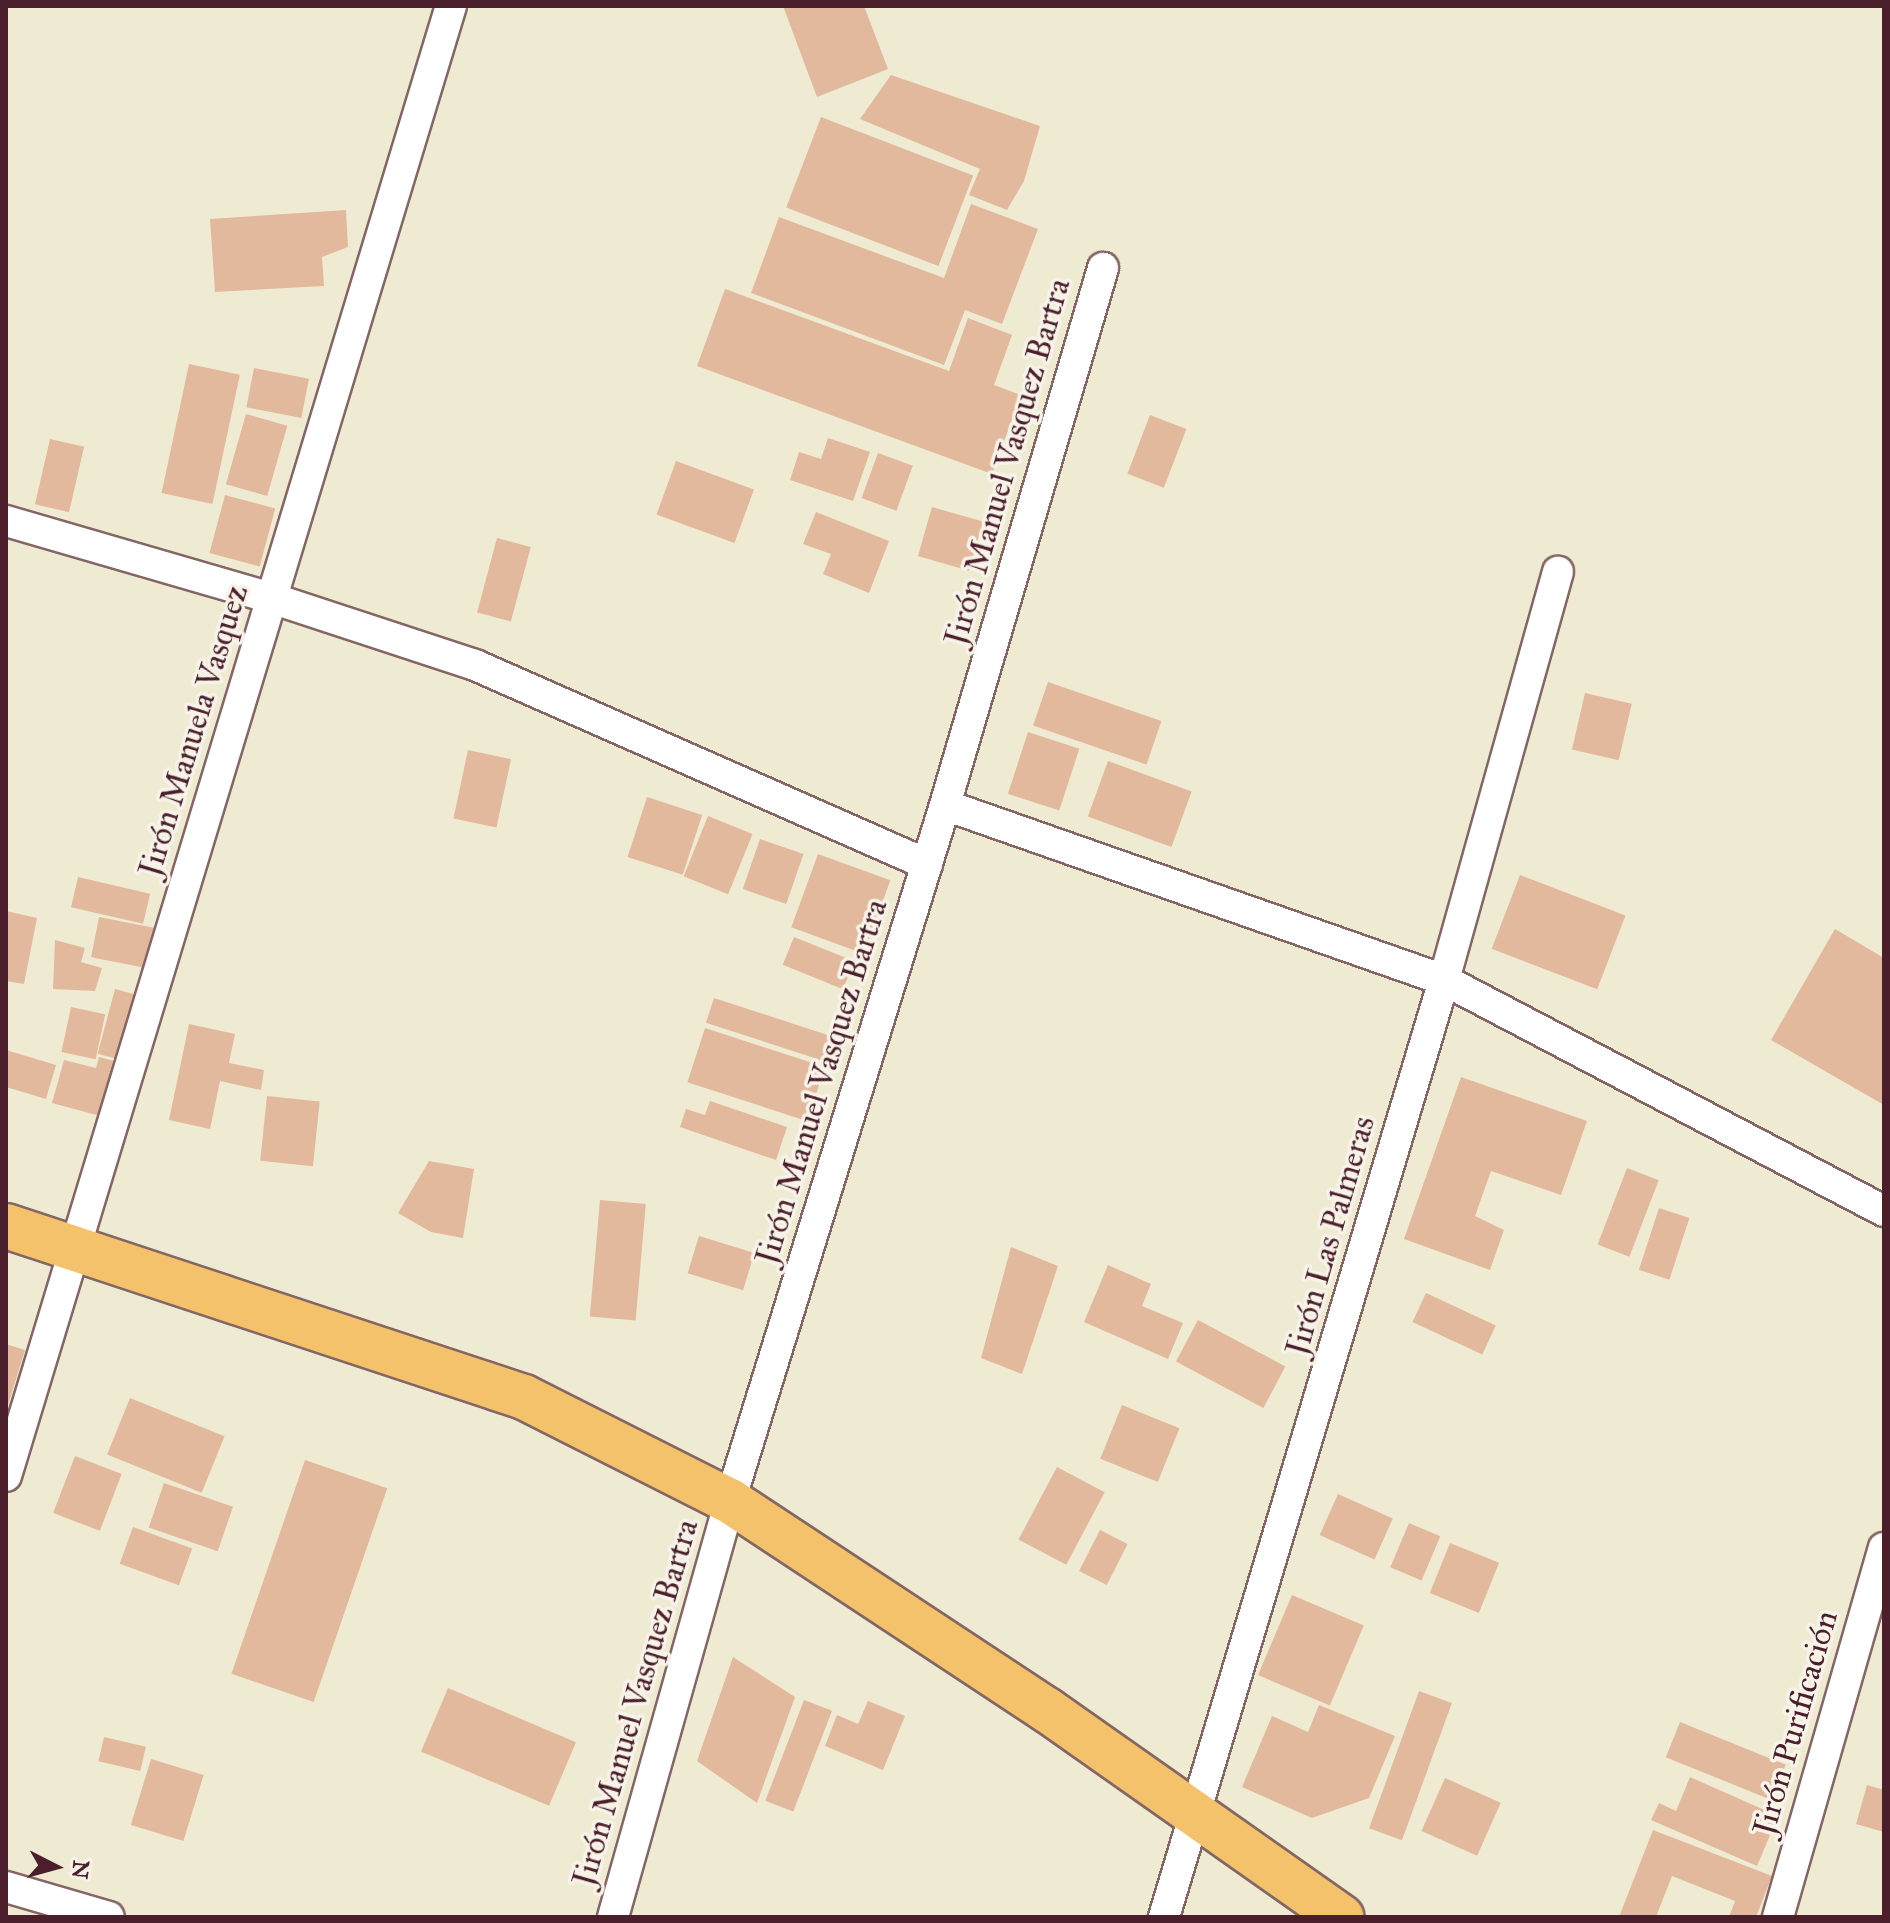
<!DOCTYPE html>
<meta charset="utf-8">
<style>
body{margin:0}
#map{position:relative;width:1890px;height:1923px;overflow:hidden;background:#efead2;font-family:"IM FELL Great Primer",serif}
div>[style]{position:absolute}
.building>*{inset:0;background:#e3b99d;transform-origin:0 0}
.roads{filter:drop-shadow(2px 0 #846665) drop-shadow(-2px 0 #846665) drop-shadow(0 2px #846665) drop-shadow(0 -2px #846665)}
.street>*{height:30px;margin:-15px;padding:0 15px;transform-origin:15px;border-radius:15px;background:#fff}
.highway>*{height:44px;margin:-22px;padding:0 22px;transform-origin:22px;border-radius:22px;background:#f3c26a}
span{translate:-50% -50%;white-space:nowrap;text-align:center;line-height:1.15;-webkit-text-stroke:7px #f7f3e8;paint-order:stroke}
.street-label{font-size:32px;color:#4a1f2b}
.frame{position:absolute;inset:0;border:8px solid #4a1f2b;pointer-events:none}
.north{position:absolute;left:16px;top:1827px;width:80px;height:80px;-webkit-text-stroke:6px #f7f3e8;paint-order:stroke;rotate:96deg;font-size:22px;font-weight:700;line-height:32px;text-align:center;color:#4a1f2b}
.north::after{content:'';display:block;margin:auto;width:28px;height:36px;background:#4a1f2b;clip-path:polygon(50% 0,100% 100%,50% 72%,0 100%)}
</style>
<div id="map">
<div class="building">
<div style="clip-path:polygon(783px 6px,864px 6px,888px 69px,817px 97px)"></div>
<div style="clip-path:polygon(891px 75px,1040px 126px,1024px 181px,1007px 210px,969px 195px,980px 169px,860px 119px)"></div>
<div style="left:821px;top:117px;width:163px;height:97px;rotate:21deg"></div>
<div style="clip-path:polygon(971px 204px,1038px 229px,1002px 324px,965px 310px,944px 365px,751px 293px,779px 217px,944px 278px)"></div>
<div style="clip-path:polygon(346px 210px,348px 247px,322px 257px,324px 286px,215px 292px,210px 219px)"></div>
<div style="clip-path:polygon(725px 289px,949px 371px,968px 318px,1012px 335px,994px 385px,1021px 395px,992px 474px,697px 366px)"></div>
<div style="left:189px;top:364px;width:52px;height:132px;rotate:12deg"></div>
<div style="left:254px;top:368px;width:56px;height:40px;rotate:11deg"></div>
<div style="left:246px;top:414px;width:43px;height:73px;rotate:16deg"></div>
<div style="left:1150px;top:415px;width:39px;height:63px;rotate:21deg"></div>
<div style="clip-path:polygon(828px 438px,870px 452px,853px 501px,790px 480px,799px 452px,821px 459px)"></div>
<div style="left:50px;top:439px;width:35px;height:67px;rotate:13deg"></div>
<div style="left:878px;top:453px;width:37px;height:48px;rotate:20deg"></div>
<div style="left:676px;top:461px;width:83px;height:57px;rotate:20deg"></div>
<div style="left:225px;top:495px;width:52px;height:60px;rotate:15deg"></div>
<div style="left:932px;top:507px;width:53px;height:51px;rotate:16deg"></div>
<div style="clip-path:polygon(816px 512px,889px 541px,869px 593px,823px 574px,831px 554px,803px 544px)"></div>
<div style="left:497px;top:538px;width:35px;height:77px;rotate:15deg"></div>
<div style="left:1048px;top:682px;width:120px;height:46px;rotate:19deg"></div>
<div style="left:1585px;top:693px;width:48px;height:58px;rotate:13deg"></div>
<div style="left:1028px;top:732px;width:54px;height:65px;rotate:18deg"></div>
<div style="left:468px;top:750px;width:44px;height:70px;rotate:12deg"></div>
<div style="left:1108px;top:761px;width:89px;height:59px;rotate:20deg"></div>
<div style="left:647px;top:797px;width:58px;height:63px;rotate:18deg"></div>
<div style="left:708px;top:816px;width:48px;height:65px;rotate:22deg"></div>
<div style="left:760px;top:839px;width:46px;height:53px;rotate:19deg"></div>
<div style="left:818px;top:854px;width:77px;height:78px;rotate:20deg"></div>
<div style="left:1520px;top:875px;width:113px;height:79px;rotate:21deg"></div>
<div style="left:78px;top:877px;width:74px;height:31px;rotate:13deg"></div>
<div style="clip-path:polygon(6px 911px,37px 918px,24px 984px,6px 981px)"></div>
<div style="left:99px;top:917px;width:61px;height:41px;rotate:11deg"></div>
<div style="clip-path:polygon(1835px 929px,1884px 958px,1884px 1105px,1771px 1040px)"></div>
<div style="left:794px;top:937px;width:65px;height:30px;rotate:22deg"></div>
<div style="clip-path:polygon(55px 940px,85px 948px,81px 962px,102px 968px,95px 991px,53px 989px)"></div>
<div style="left:115px;top:989px;width:24px;height:67px;rotate:15deg"></div>
<div style="left:714px;top:998px;width:130px;height:26px;rotate:18deg"></div>
<div style="left:71px;top:1007px;width:35px;height:46px;rotate:12deg"></div>
<div style="clip-path:polygon(189px 1024px,235px 1034px,229px 1063px,264px 1070px,261px 1090px,220px 1081px,210px 1129px,169px 1120px)"></div>
<div style="left:705px;top:1028px;width:126px;height:57px;rotate:18deg"></div>
<div style="clip-path:polygon(6px 1050px,56px 1065px,46px 1099px,6px 1087px)"></div>
<div style="clip-path:polygon(99px 1057px,118px 1062px,104px 1117px,52px 1103px,64px 1060px,96px 1068px)"></div>
<div style="clip-path:polygon(1461px 1077px,1587px 1121px,1561px 1195px,1491px 1171px,1475px 1216px,1504px 1230px,1490px 1270px,1404px 1239px)"></div>
<div style="left:267px;top:1096px;width:53px;height:65px;rotate:6deg"></div>
<div style="clip-path:polygon(710px 1101px,787px 1127px,776px 1160px,680px 1127px,686px 1109px,705px 1115px)"></div>
<div style="clip-path:polygon(429px 1161px,474px 1169px,463px 1238px,431px 1232px,398px 1213px)"></div>
<div style="left:1627px;top:1168px;width:34px;height:82px;rotate:21deg"></div>
<div style="left:600px;top:1200px;width:46px;height:117px;rotate:5deg"></div>
<div style="left:1659px;top:1208px;width:32px;height:65px;rotate:18deg"></div>
<div style="left:699px;top:1236px;width:58px;height:39px;rotate:17deg"></div>
<div style="clip-path:polygon(1011px 1247px,1058px 1266px,1022px 1374px,981px 1358px)"></div>
<div style="clip-path:polygon(1108px 1265px,1151px 1284px,1142px 1306px,1183px 1323px,1168px 1359px,1084px 1322px)"></div>
<div style="left:1426px;top:1293px;width:77px;height:32px;rotate:25deg"></div>
<div style="left:1198px;top:1320px;width:99px;height:47px;rotate:28deg"></div>
<div style="clip-path:polygon(6px 1344px,25px 1350px,7px 1408px,6px 1408px)"></div>
<div style="left:130px;top:1398px;width:102px;height:61px;rotate:22deg"></div>
<div style="left:1122px;top:1405px;width:62px;height:58px;rotate:22deg"></div>
<div style="left:75px;top:1456px;width:50px;height:61px;rotate:21deg"></div>
<div style="left:305px;top:1460px;width:87px;height:226px;rotate:19deg"></div>
<div style="left:1057px;top:1467px;width:54px;height:82px;rotate:28deg"></div>
<div style="left:164px;top:1483px;width:73px;height:47px;rotate:19deg"></div>
<div style="left:1338px;top:1494px;width:60px;height:45px;rotate:24deg"></div>
<div style="left:1409px;top:1523px;width:34px;height:48px;rotate:23deg"></div>
<div style="left:133px;top:1527px;width:63px;height:39px;rotate:20deg"></div>
<div style="left:1100px;top:1530px;width:31px;height:46px;rotate:27deg"></div>
<div style="left:1450px;top:1543px;width:53px;height:54px;rotate:22deg"></div>
<div style="left:1292px;top:1595px;width:78px;height:87px;rotate:23deg"></div>
<div style="clip-path:polygon(733px 1657px,795px 1697px,757px 1803px,697px 1761px)"></div>
<div style="left:448px;top:1688px;width:139px;height:69px;rotate:23deg"></div>
<div style="left:1419px;top:1691px;width:35px;height:146px;rotate:20deg"></div>
<div style="left:804px;top:1700px;width:30px;height:108px;rotate:21deg"></div>
<div style="clip-path:polygon(868px 1701px,905px 1716px,883px 1770px,825px 1746px,837px 1715px,858px 1724px)"></div>
<div style="clip-path:polygon(1319px 1705px,1395px 1736px,1369px 1798px,1312px 1818px,1242px 1787px,1272px 1716px,1308px 1732px)"></div>
<div style="left:1680px;top:1722px;width:114px;height:38px;rotate:22deg"></div>
<div style="left:104px;top:1737px;width:43px;height:25px;rotate:13deg"></div>
<div style="left:151px;top:1759px;width:55px;height:69px;rotate:17deg"></div>
<div style="clip-path:polygon(1690px 1777px,1778px 1816px,1757px 1866px,1651px 1820px,1659px 1803px,1676px 1811px)"></div>
<div style="left:1445px;top:1778px;width:61px;height:58px;rotate:24deg"></div>
<div style="clip-path:polygon(1867px 1785px,1884px 1790px,1884px 1832px,1856px 1824px)"></div>
<div style="clip-path:polygon(1653px 1830px,1772px 1876px,1756px 1917px,1729px 1917px,1735px 1901px,1672px 1876px,1656px 1917px,1619px 1917px)"></div>
</div>
<div class="roads">
<div class="street">
<div style="left:6px;top:521px;width:276px;rotate:16.2deg"></div>
<div style="left:271px;top:598px;width:215px;rotate:18.2deg"></div>
<div style="left:475px;top:665px;width:494px;rotate:23.8deg"></div>
<div style="left:945px;top:805px;width:529px;rotate:19.33deg"></div>
<div style="left:1444px;top:980px;width:497px;rotate:27.7deg"></div>
<div style="left:6px;top:1476px;width:1536px;rotate:-73.16deg"></div>
<div style="left:6px;top:1887px;width:107px;rotate:16.2deg"></div>
<div style="left:613px;top:1917px;width:432px;rotate:-74.3deg"></div>
<div style="left:730px;top:1501px;width:728px;rotate:-72.83deg"></div>
<div style="left:945px;top:805px;width:560px;rotate:-73.6deg"></div>
<div style="left:1164px;top:1917px;width:978px;rotate:-73.36deg"></div>
<div style="left:1444px;top:980px;width:424px;rotate:-74.4deg"></div>
<div style="left:1778px;top:1917px;width:384px;rotate:-74deg"></div>
</div>
<div class="highway">
<div style="left:6px;top:1226px;width:545px;rotate:18.27deg"></div>
<div style="left:524px;top:1397px;width:231px;rotate:26.8deg"></div>
<div style="left:730px;top:1501px;width:380px;rotate:33.4deg"></div>
<div style="left:1047px;top:1710px;width:360px;rotate:35.1deg"></div>
</div>
</div>
<div class="street-label">
<span style="left:1008px;top:462px;rotate:-74deg">Jirón Manuel Vasquez Bartra</span>
<span style="left:194px;top:731px;rotate:-73deg">Jirón Manuela Vasquez</span>
<span style="left:822px;top:1082px;rotate:-73deg">Jirón Manuel Vasquez Bartra</span>
<span style="left:1331px;top:1236px;rotate:-74deg">Jirón Las Palmeras</span>
<span style="left:636px;top:1703px;rotate:-74deg">Jirón Manuel Vasquez Bartra</span>
<span style="left:1796px;top:1723px;rotate:-74deg">Jirón Purificación</span>
</div>
<div class="frame"></div>
<div class="north">N</div>
</div>
